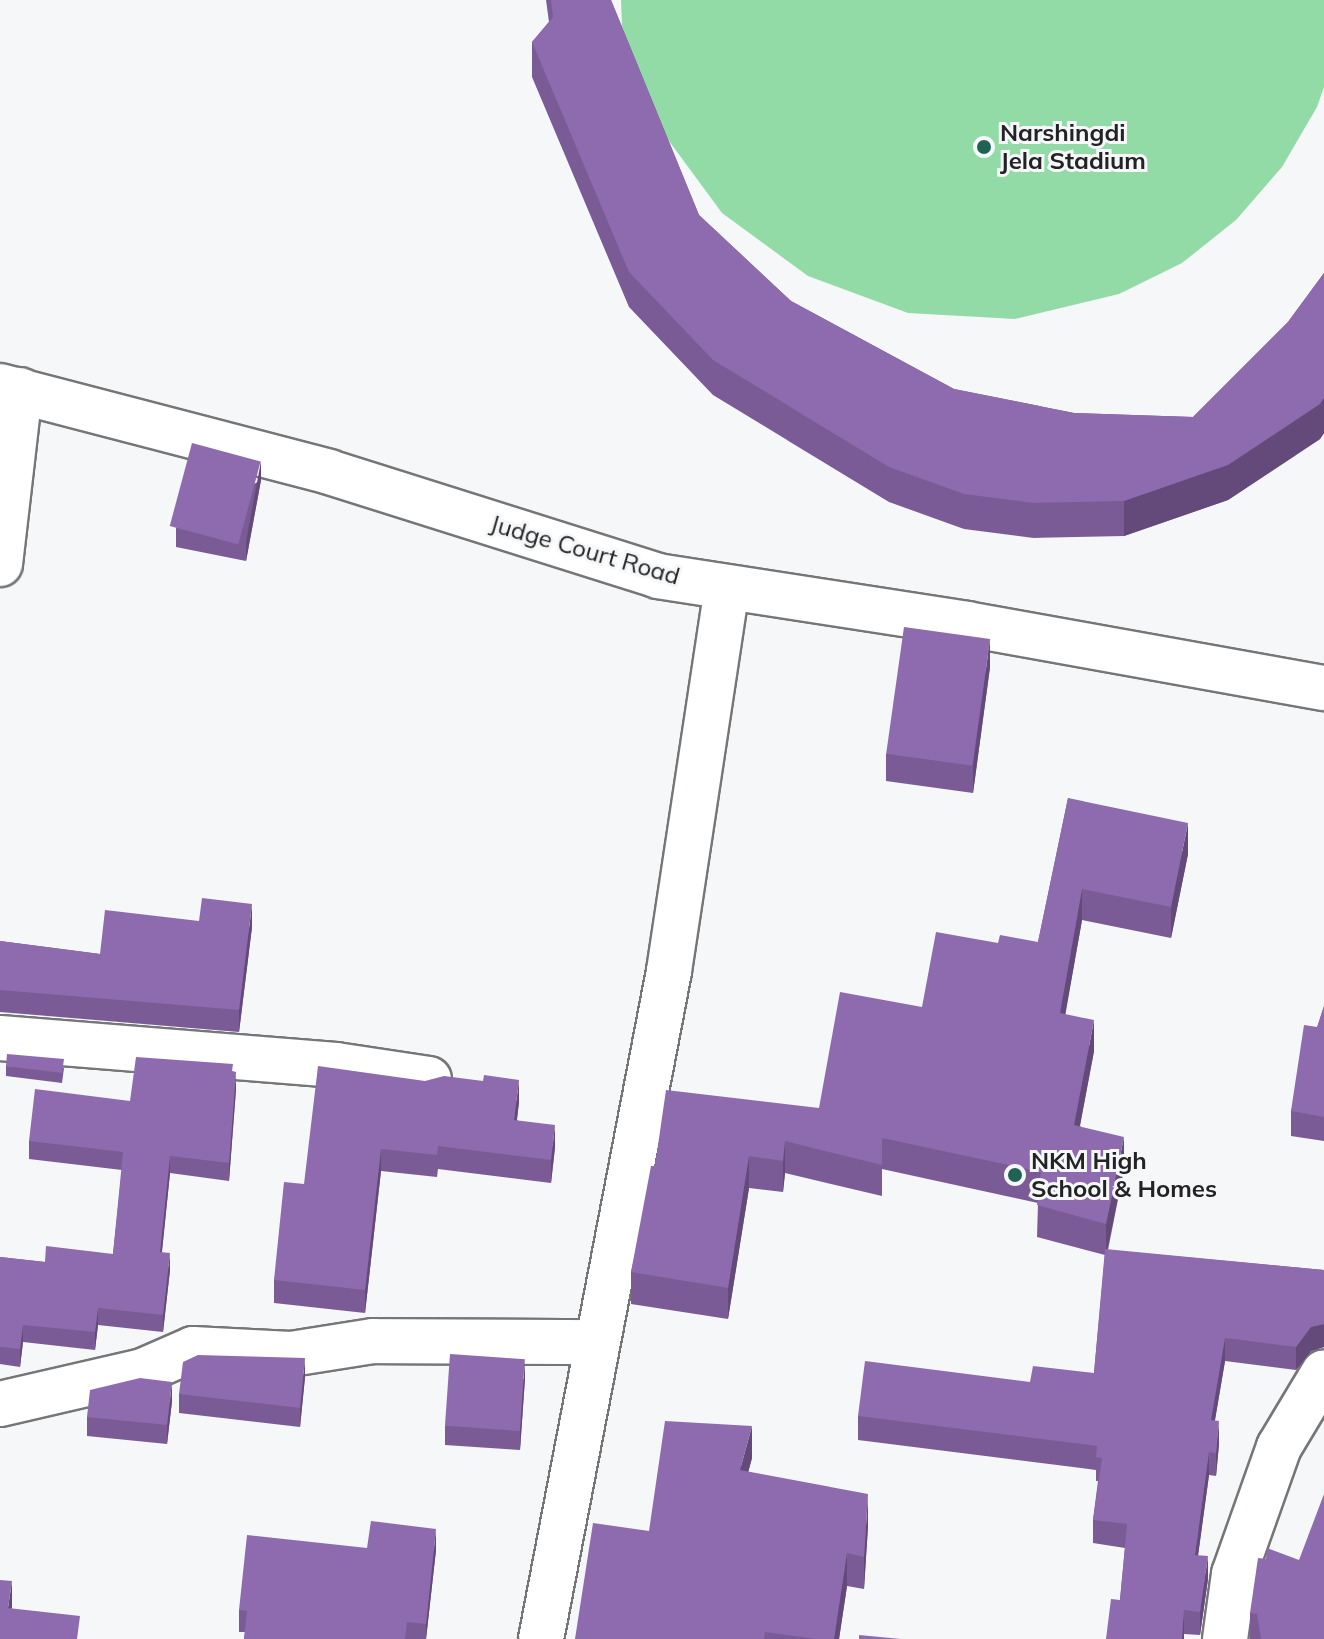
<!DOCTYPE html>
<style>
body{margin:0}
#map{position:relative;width:1324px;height:1639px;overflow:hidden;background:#f5f7f9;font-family:Mulish,sans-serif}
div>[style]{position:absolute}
.green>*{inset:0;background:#92dba7}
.roads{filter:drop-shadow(2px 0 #757678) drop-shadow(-2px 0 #757678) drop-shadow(0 2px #757678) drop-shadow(0 -2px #757678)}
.minor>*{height:44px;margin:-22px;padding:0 22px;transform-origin:22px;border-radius:22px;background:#fff}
.wall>*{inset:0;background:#7a5b96}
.shaded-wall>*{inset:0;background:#634a7a}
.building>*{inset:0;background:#8e6aae;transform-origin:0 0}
.dots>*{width:22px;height:22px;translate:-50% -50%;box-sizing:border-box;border:4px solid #f5f7f9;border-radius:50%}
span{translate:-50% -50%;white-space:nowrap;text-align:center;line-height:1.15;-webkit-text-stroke:6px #f5f7f9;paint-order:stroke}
.poi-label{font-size:24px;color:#232324;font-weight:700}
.left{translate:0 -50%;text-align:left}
.street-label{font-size:24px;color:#232324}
</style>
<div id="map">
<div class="green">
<div style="clip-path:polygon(621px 0,1324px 0,1324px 87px,1317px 107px,1282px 167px,1236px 220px,1182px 263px,1119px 294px,1015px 319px,908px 313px,808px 276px,722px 213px,658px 126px,622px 26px)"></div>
</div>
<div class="roads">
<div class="minor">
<div style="left:0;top:386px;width:340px;rotate:14.6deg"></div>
<div style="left:329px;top:472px;width:345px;rotate:17.5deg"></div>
<div style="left:658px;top:576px;width:313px;rotate:8.8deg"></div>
<div style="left:967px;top:624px;width:363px;rotate:10.2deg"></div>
<div style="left:0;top:564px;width:175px;rotate:-83.4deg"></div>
<div style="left:0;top:1038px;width:337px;rotate:4.6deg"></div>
<div style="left:336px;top:1065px;width:94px;rotate:8.6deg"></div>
<div style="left:0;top:1404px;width:147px;rotate:-13deg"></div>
<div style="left:143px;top:1371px;width:55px;rotate:-23.7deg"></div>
<div style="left:193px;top:1349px;width:98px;rotate:2.9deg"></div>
<div style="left:291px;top:1354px;width:83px;rotate:-9deg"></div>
<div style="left:373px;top:1341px;width:223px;rotate:0.3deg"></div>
<div style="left:541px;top:1639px;width:680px;rotate:-79.15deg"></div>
<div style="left:669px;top:971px;width:388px;rotate:-81.4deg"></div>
<div style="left:1225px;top:1639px;width:66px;rotate:-82.1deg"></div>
<div style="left:1234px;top:1574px;width:135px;rotate:-70.5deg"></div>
<div style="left:1279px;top:1447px;width:87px;rotate:-59deg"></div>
</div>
</div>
<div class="wall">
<div style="clip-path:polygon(546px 0,611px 0,699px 215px,791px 301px,954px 389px,1074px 413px,1193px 417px,1288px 322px,1324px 273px,1324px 433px,1320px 439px,1228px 500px,1124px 536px,1034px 538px,964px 529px,889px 502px,713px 395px,629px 307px,532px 77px,532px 42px,549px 22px)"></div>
<div style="clip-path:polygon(261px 480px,246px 561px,176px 547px,176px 528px)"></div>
<div style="clip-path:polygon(990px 667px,973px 793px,886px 781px,886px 754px)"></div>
<div style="clip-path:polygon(1068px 798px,1188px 854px,1171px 938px,1082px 920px,1065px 1014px,1094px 1051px,1080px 1126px,1124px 1169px,1108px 1250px,1324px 1270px,1324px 1347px,1311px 1351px,1296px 1370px,1225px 1361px,1215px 1420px,1219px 1444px,1216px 1476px,1209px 1475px,1198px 1555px,1208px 1579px,1200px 1635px,1184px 1634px,1184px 1639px,1106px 1639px,1120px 1600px,1125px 1548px,1093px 1543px,1093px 1520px,1098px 1481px,1096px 1481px,1096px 1470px,858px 1440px,858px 1416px,1030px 1382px,1094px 1373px,1105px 1255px,1037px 1237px,1038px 1203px,882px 1169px,882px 1196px,785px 1173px,783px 1192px,749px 1188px,728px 1319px,631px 1304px,631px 1272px,655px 1166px,819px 1108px,922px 1007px,998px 943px,1038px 942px)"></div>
<div style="clip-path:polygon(252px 927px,239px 1032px,0 1012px,0 941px,100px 954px)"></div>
<div style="clip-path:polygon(1324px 1006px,1324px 1141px,1291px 1136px,1291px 1111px)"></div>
<div style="clip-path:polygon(6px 1066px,64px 1068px,62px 1083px,6px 1076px)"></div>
<div style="clip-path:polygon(233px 1071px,236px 1089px,229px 1181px,170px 1173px,162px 1252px,170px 1270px,163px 1332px,98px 1325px,95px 1350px,23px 1342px,20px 1367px,0 1364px,0 1257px,45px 1262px,113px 1254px,122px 1170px,29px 1159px,29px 1141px,130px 1101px)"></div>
<div style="clip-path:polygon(425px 1081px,483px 1081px,519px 1102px,517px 1120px,555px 1147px,551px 1183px,438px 1169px,437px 1177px,381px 1171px,365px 1313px,274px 1303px,274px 1280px,304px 1184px)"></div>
<div style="clip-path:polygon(305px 1377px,300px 1427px,179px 1413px,179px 1394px)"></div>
<div style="clip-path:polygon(525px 1378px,520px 1450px,445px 1445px,445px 1426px)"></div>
<div style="clip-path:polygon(172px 1401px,167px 1444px,87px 1436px,87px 1417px)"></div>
<div style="clip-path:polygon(752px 1458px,748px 1472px,868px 1526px,864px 1589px,847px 1586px,839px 1639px,575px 1639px,649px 1531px)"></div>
<div style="clip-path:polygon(367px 1548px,436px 1550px,426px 1639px,244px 1639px,245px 1632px,239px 1632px,239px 1610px)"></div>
<div style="clip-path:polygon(1299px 1560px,1324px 1639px,1250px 1639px,1250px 1613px)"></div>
</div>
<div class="shaded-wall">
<div style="clip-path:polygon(1324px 398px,1324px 433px,1320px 439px,1228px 500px,1124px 536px,1124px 501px)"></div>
<div style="clip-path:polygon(261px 461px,261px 480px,246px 561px,246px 542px)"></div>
<div style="clip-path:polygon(990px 639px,990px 667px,973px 793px,973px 765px)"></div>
<div style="clip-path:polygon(1188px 823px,1188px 854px,1171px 938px,1171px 907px)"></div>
<div style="clip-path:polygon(1082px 889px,1082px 920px,1060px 1045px,1060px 1013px)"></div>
<div style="clip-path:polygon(252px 904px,252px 927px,239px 1032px,239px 1010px)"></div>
<div style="clip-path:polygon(1094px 1020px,1094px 1051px,1074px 1156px,1074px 1125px)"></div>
<div style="clip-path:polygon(236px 1072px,236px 1089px,229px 1181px,229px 1163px)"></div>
<div style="clip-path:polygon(519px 1080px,519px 1102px,514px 1142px,514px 1120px)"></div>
<div style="clip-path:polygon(555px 1125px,555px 1147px,551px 1183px,551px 1160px)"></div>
<div style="clip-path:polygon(1124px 1137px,1124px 1169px,1106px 1255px,1106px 1224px)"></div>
<div style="clip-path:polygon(785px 1141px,785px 1173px,783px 1192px,783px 1161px)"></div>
<div style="clip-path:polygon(381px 1149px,381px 1171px,365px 1313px,365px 1290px)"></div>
<div style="clip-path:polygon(170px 1156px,170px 1173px,160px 1269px,160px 1252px)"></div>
<div style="clip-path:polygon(749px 1156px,749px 1188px,728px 1319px,728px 1288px)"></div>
<div style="clip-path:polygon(170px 1253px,170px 1270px,163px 1332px,163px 1315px)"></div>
<div style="clip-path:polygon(98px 1308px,98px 1325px,95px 1350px,95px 1332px)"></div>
<div style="clip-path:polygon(1324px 1324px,1324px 1347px,1311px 1351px,1296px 1370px,1296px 1347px,1311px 1327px)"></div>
<div style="clip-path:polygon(23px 1325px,23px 1342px,20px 1367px,20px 1349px)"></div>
<div style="clip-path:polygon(1225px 1338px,1225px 1361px,1211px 1443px,1211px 1420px)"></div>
<div style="clip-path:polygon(305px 1358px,305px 1377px,300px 1427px,300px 1408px)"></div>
<div style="clip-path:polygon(525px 1359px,525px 1378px,520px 1450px,520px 1431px)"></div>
<div style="clip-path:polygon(172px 1382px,172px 1401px,167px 1444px,167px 1425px)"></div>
<div style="clip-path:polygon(1219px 1421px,1219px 1444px,1216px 1476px,1216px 1453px)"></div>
<div style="clip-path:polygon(752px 1426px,752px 1458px,740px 1503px,740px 1470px)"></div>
<div style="clip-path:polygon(1209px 1452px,1209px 1475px,1195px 1578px,1195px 1555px)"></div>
<div style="clip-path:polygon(868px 1494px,868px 1526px,864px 1589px,864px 1557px)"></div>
<div style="clip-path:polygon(436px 1529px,436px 1550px,426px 1639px,426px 1624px)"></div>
<div style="clip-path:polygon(847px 1553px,847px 1586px,839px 1639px,834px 1639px)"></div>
<div style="clip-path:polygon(1208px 1556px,1208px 1579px,1200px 1635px,1200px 1612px)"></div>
<div style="clip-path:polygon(12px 1581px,12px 1607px,8px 1634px,8px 1608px)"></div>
<div style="clip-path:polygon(1184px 1610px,1184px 1639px,1182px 1639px)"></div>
</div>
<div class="building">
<div style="clip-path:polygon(551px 0,611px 0,699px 215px,791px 301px,954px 389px,1074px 413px,1193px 417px,1288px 322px,1324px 273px,1324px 398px,1320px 404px,1228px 465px,1124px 501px,1034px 503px,964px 494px,889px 467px,713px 360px,629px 272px,532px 42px,553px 17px)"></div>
<div style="left:192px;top:443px;width:71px;height:86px;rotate:15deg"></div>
<div style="left:904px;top:627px;width:87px;height:128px;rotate:8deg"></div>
<div style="clip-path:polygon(1068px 798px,1188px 823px,1171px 907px,1082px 889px,1060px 1013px,1094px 1020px,1074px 1125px,1124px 1137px,1106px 1224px,1037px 1205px,1041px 1172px,882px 1138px,882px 1165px,785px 1141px,783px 1161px,749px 1156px,728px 1288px,631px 1272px,651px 1166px,655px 1166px,666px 1090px,819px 1108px,840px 992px,922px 1007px,936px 932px,998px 943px,1000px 935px,1038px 942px)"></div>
<div style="clip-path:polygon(202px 898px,252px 904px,239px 1010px,0 990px,0 941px,100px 954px,105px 910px,199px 921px)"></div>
<div style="clip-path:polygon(1324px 1006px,1324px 1117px,1291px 1111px,1304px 1025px,1317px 1027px)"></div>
<div style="clip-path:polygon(7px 1054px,64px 1059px,62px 1073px,6px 1066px)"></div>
<div style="clip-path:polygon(136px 1057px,233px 1064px,232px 1071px,236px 1072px,229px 1163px,170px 1156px,160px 1252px,170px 1253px,163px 1315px,98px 1308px,95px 1332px,23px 1325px,20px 1349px,0 1347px,0 1257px,45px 1262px,46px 1246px,113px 1254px,123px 1152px,29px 1141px,35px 1089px,130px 1101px)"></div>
<div style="clip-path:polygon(318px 1066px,425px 1081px,444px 1076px,483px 1081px,484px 1075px,519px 1080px,514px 1120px,555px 1125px,551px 1160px,438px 1146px,437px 1155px,381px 1149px,365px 1290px,274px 1280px,284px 1182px,304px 1184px)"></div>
<div style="clip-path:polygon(1105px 1249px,1324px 1270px,1324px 1324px,1311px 1327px,1296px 1347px,1225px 1338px,1211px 1420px,1219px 1421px,1216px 1453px,1209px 1452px,1195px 1555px,1208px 1556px,1200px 1612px,1184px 1610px,1182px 1639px,1106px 1639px,1111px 1599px,1120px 1600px,1127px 1524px,1093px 1520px,1102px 1458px,1096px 1457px,1097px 1446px,858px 1416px,865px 1361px,1030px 1382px,1033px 1366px,1094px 1373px)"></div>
<div style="left:450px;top:1354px;width:75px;height:72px;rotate:4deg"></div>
<div style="clip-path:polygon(198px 1355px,305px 1358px,300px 1408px,179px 1394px,183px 1362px)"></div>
<div style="clip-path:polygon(140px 1378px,172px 1382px,167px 1425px,87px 1417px,90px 1390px)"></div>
<div style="clip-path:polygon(665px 1421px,752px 1426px,740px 1470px,868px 1494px,864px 1557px,847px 1553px,834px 1639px,816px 1639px,765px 1632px,764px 1639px,575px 1639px,593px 1523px,649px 1531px)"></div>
<div style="clip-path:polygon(1324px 1494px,1324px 1639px,1261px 1639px,1257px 1614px,1250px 1613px,1258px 1558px,1266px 1559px,1267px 1548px,1299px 1560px)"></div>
<div style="clip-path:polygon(371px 1521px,436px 1529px,426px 1624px,407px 1622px,405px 1639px,244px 1639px,247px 1611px,239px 1610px,247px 1535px,367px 1548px)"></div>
<div style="clip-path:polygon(0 1580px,12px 1581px,8px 1608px,80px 1616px,77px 1639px,0 1639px)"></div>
<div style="clip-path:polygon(859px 1635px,901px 1639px,859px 1639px)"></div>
</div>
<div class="dots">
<div style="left:984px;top:147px;background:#206354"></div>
<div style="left:1015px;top:1175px;background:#206354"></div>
</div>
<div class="poi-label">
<span class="left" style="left:1000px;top:147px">Narshingdi<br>Jela Stadium</span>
<span class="left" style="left:1031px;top:1175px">NKM High<br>School &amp; Homes</span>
</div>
<div class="street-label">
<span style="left:585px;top:550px;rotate:16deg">Judge Court Road</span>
</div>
</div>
